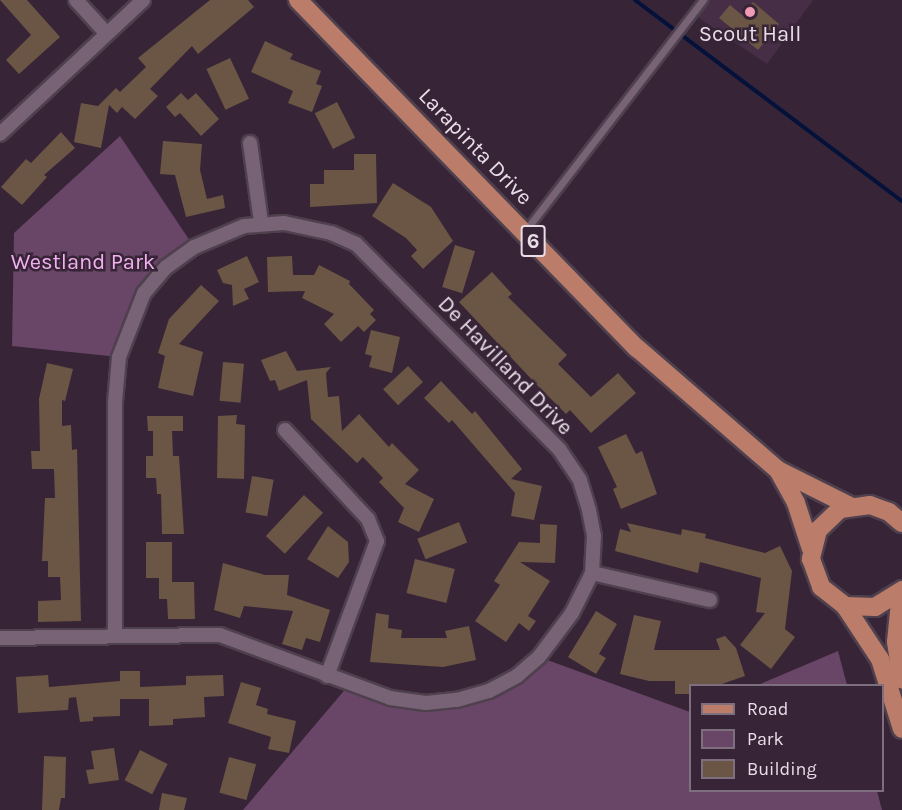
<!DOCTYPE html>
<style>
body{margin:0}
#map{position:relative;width:902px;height:810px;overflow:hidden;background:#372537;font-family:Karla,sans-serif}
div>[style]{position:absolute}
.built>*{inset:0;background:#462f46}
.green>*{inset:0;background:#694568}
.stream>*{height:4px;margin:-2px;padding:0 2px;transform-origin:2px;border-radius:2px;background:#04113a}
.building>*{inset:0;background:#6b5544;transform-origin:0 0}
.roads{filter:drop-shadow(2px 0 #4f404e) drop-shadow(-2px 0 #4f404e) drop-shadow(0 2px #4f404e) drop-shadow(0 -2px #4f404e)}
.lane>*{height:7px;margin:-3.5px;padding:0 3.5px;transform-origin:3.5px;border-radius:3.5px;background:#776276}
.street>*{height:14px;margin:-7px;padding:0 7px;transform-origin:7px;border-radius:7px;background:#776276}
.primary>*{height:18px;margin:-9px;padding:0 9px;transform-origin:9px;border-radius:9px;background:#bb7d69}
.dots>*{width:16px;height:16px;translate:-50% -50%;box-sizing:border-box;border:3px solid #372537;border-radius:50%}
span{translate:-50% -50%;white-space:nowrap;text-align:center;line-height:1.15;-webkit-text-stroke:5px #372537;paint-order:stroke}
.shield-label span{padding:2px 4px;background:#372537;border:2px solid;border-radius:4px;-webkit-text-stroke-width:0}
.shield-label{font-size:21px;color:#e9dde8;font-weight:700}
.poi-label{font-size:22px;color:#e9dde8}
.street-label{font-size:22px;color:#e9dde8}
.park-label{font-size:22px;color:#f2b0f0}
.legend{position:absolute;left:689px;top:684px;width:195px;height:108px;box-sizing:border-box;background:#372537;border:2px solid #7e6f7e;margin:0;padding:8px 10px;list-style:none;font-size:18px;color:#e9dde8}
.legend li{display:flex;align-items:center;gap:12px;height:30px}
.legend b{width:30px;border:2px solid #7e6f7e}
</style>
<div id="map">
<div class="built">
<div style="clip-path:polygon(703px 0,813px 0,767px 64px,693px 14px)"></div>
</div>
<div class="green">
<div style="clip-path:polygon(120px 136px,194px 247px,144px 293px,119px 357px,12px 346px,14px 233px)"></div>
<div style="clip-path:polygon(838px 651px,847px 685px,758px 685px)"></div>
<div style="clip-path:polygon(539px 657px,690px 712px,690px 790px,877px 791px,882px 810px,243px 810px,348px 686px,426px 703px,489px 691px)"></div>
</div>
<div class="stream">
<div style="left:635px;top:0;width:334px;rotate:37deg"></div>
</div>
<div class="building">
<div style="clip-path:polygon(0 0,27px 0,60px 37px,19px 74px,6px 60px,31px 35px)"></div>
<div style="clip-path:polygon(210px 0,248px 0,254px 7px,198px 54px,192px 46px,150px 89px,158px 96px,135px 119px,122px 107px,117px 113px,109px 105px,101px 148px,74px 142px,81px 103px,98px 106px,116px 88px,120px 92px,146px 67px,138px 58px)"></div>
<div style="clip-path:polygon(753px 2px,779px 24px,758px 50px,719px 18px,730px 5px,742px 15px)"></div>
<div style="clip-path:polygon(265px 41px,293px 54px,290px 59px,321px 71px,316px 84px,322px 86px,312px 112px,288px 103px,293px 91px,251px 72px)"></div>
<div style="left:230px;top:58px;width:45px;height:26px;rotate:65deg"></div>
<div style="clip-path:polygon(181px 93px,188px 100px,196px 93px,219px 119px,201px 136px,180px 113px,175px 117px,166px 107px)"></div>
<div style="left:337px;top:102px;width:40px;height:25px;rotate:63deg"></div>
<div style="clip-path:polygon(61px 132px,75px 148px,44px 175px,47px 177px,22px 205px,1px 187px,26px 159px,31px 163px)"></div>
<div style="clip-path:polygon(163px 141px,202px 144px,200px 170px,207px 199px,223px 195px,225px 208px,186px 217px,175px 175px,160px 174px)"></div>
<div style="clip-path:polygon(354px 154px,376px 154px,377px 203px,310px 207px,310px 184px,324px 184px,324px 170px,354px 170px)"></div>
<div style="clip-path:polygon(393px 183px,431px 207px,453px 241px,423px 269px,411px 256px,417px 250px,406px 238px,372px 216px)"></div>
<div style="left:455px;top:245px;width:21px;height:44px;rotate:17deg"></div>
<div style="clip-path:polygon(247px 256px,259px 282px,244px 289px,249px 299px,233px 306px,232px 285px,223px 283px,217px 270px)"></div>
<div style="clip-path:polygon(292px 256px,293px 275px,314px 275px,319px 265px,350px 281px,349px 284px,374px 310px,370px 314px,376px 320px,364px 332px,358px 326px,341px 342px,324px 324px,334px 314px,302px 298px,305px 291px,268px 292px,267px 257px)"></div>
<div style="clip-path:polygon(492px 272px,512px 294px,508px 297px,567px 355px,558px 364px,591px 397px,618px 373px,636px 393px,591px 433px,570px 410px,566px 414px,536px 384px,459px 302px)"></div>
<div style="clip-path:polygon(201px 285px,219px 301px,179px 344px,203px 352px,193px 396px,158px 388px,165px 356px,158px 353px,169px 319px)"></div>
<div style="clip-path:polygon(371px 330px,400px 337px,392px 373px,369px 367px,372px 356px,365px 354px)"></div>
<div style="clip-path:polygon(286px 351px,297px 371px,331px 367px,326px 373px,328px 397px,339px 396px,342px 431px,359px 414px,389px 447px,392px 443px,419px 470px,405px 484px,434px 499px,419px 532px,398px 522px,404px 508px,379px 482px,383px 478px,363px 457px,357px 463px,311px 419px,307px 380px,279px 391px,275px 380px,270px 381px,261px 360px)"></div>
<div style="left:223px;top:362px;width:21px;height:39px;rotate:5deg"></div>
<div style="clip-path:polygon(47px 363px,73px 369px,65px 401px,62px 400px,62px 426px,71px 425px,72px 450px,77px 449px,81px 621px,38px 622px,38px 601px,61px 600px,60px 577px,48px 577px,48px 561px,42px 561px,45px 498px,55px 498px,54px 469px,32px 469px,31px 451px,40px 451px,39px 399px)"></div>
<div style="left:408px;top:366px;width:22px;height:34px;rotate:47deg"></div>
<div style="clip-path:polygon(441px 381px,472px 414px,475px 411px,522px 469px,511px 479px,542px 486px,534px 520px,511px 516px,515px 493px,452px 420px,449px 423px,424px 398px)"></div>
<div style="clip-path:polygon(237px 415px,236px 424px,245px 425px,244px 479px,217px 478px,218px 416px)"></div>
<div style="clip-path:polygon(147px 416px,183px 416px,183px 431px,172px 431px,173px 456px,179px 456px,184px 534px,162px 534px,161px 494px,157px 494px,156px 478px,146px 478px,146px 456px,153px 456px,153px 431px,148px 431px)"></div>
<div style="clip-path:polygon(626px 434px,636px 454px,642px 451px,657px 494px,621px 509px,613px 489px,617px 487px,598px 447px)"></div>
<div style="left:252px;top:476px;width:22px;height:37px;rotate:10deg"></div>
<div style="left:304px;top:495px;width:26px;height:56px;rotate:43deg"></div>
<div style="left:459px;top:522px;width:22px;height:45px;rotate:68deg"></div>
<div style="clip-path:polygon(627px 523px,681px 535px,682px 529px,706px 534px,705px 538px,765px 553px,780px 546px,792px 571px,785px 629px,795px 637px,771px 669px,740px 645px,765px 613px,756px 612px,761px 578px,700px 562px,698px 573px,615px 551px,620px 529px,631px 532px)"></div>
<div style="clip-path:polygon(540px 524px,557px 525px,555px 563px,520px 562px,550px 581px,528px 616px,536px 621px,529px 631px,519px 623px,506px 642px,475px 621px,500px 585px,494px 581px,519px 542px,540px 543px)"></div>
<div style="clip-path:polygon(328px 526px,348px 542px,349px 562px,338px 578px,307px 559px)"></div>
<div style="clip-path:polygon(146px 542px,172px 542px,172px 582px,194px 582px,195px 619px,168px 619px,167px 599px,159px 599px,159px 578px,146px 578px)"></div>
<div style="left:415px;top:559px;width:41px;height:35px;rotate:14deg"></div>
<div style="clip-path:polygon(223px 563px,265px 575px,289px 575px,287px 595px,330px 610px,320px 642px,306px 638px,302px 650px,282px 644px,293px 611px,244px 606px,240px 618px,214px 610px)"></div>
<div style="clip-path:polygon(596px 611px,617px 624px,599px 654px,606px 658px,596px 674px,568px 657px)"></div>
<div style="clip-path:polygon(376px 613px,389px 615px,388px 628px,402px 630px,401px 638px,447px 638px,445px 631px,469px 626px,476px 660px,443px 667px,370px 662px)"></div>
<div style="clip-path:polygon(634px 615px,661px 621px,654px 650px,720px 650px,716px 639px,725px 636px,736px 648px,745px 676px,716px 686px,690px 686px,690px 694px,675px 694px,675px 681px,649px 681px,620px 674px)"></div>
<div style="clip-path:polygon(120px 671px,140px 671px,140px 687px,186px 685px,186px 676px,223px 675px,224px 696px,204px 697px,205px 717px,173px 719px,173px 725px,149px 726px,149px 699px,120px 699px,120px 716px,93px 717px,93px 721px,80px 722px,76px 697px,69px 698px,68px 710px,18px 713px,16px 677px,48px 675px,49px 687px,120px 681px)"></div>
<div style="clip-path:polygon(241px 682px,261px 688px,256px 705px,268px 709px,267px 714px,296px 721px,289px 753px,268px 749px,271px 737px,228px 723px)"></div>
<div style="clip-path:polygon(114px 748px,119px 780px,89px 784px,86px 770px,94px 769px,91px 751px)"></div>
<div style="left:140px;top:750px;width:31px;height:34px;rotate:27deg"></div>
<div style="clip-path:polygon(44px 756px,66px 757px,65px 798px,61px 798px,59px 810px,42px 810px)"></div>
<div style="left:229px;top:757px;width:28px;height:37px;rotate:15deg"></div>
<div style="clip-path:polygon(162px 793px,187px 798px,184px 810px,159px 810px)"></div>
</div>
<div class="roads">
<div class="lane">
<div style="left:525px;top:231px;width:292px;rotate:-52.4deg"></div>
</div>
<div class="street">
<div style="left:76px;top:0;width:45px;rotate:47.7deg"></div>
<div style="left:0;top:134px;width:196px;rotate:-43.1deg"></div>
<div style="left:250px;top:143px;width:80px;rotate:82.1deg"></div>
<div style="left:285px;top:430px;width:122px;rotate:47deg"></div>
<div style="left:368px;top:519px;width:24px;rotate:68deg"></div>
<div style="left:377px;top:541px;width:144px;rotate:110.3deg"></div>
<div style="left:592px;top:573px;width:121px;rotate:12.9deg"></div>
<div style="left:0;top:638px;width:220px;rotate:-0.8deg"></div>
<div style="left:220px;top:635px;width:181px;rotate:20.3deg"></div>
<div style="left:390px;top:698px;width:36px;rotate:8deg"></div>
<div style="left:426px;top:703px;width:31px;rotate:-6deg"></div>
<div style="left:457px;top:700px;width:33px;rotate:-16deg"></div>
<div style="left:489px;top:691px;width:32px;rotate:-28deg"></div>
<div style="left:517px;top:676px;width:29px;rotate:-41deg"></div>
<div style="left:539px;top:657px;width:55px;rotate:-53.1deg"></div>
<div style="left:572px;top:613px;width:45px;rotate:-63.4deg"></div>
<div style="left:592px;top:573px;width:37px;rotate:-87deg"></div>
<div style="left:594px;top:536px;width:26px;rotate:-101deg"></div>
<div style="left:589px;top:510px;width:31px;rotate:-107deg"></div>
<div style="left:580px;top:480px;width:36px;rotate:-124deg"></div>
<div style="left:560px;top:450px;width:290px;rotate:-134.7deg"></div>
<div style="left:356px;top:244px;width:27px;rotate:-156deg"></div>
<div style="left:331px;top:233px;width:48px;rotate:-168deg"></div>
<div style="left:284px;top:223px;width:40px;rotate:175.7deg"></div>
<div style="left:244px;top:226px;width:54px;rotate:157.2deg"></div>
<div style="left:194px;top:247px;width:34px;rotate:144deg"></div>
<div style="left:166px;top:267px;width:34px;rotate:130deg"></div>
<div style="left:144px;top:293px;width:69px;rotate:111.3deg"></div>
<div style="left:119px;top:357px;width:45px;rotate:95.1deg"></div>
<div style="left:115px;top:402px;width:234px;rotate:90deg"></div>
</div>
<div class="primary">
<div style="left:298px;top:0;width:486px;rotate:45.8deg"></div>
<div style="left:637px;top:348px;width:186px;rotate:40.9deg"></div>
<div style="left:778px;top:470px;width:80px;rotate:26.6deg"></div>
<div style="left:779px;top:472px;width:35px;rotate:61deg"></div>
<div style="left:796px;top:503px;width:48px;rotate:71.9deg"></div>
<div style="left:902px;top:523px;width:17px;rotate:-140deg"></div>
<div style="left:889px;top:512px;width:20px;rotate:-160deg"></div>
<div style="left:870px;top:505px;width:30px;rotate:172deg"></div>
<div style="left:840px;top:509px;width:30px;rotate:136deg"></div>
<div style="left:818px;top:530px;width:30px;rotate:104deg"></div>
<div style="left:811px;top:559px;width:30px;rotate:70deg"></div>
<div style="left:821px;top:587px;width:31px;rotate:38deg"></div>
<div style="left:845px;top:606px;width:30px;rotate:2deg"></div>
<div style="left:875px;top:607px;width:32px;rotate:-32deg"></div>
<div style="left:901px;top:592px;width:50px;rotate:95.7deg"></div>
<div style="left:896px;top:642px;width:38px;rotate:81deg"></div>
<div style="left:845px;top:606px;width:64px;rotate:56.6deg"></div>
<div style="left:880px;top:659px;width:73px;rotate:72.6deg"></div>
</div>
</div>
<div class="dots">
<div style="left:750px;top:12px;background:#f09ab5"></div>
</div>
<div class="shield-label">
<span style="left:533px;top:241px">6</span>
</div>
<div class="poi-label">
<span style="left:750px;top:35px">Scout Hall</span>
</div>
<div class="street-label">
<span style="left:475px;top:147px;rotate:46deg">Larapinta Drive</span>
<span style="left:505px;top:366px;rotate:46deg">De Havilland Drive</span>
</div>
<div class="park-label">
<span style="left:83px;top:263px">Westland Park</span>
</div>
<ul class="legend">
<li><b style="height:8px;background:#bb7d69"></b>Road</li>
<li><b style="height:16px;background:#694568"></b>Park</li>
<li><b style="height:16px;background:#6b5544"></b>Building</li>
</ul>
</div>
